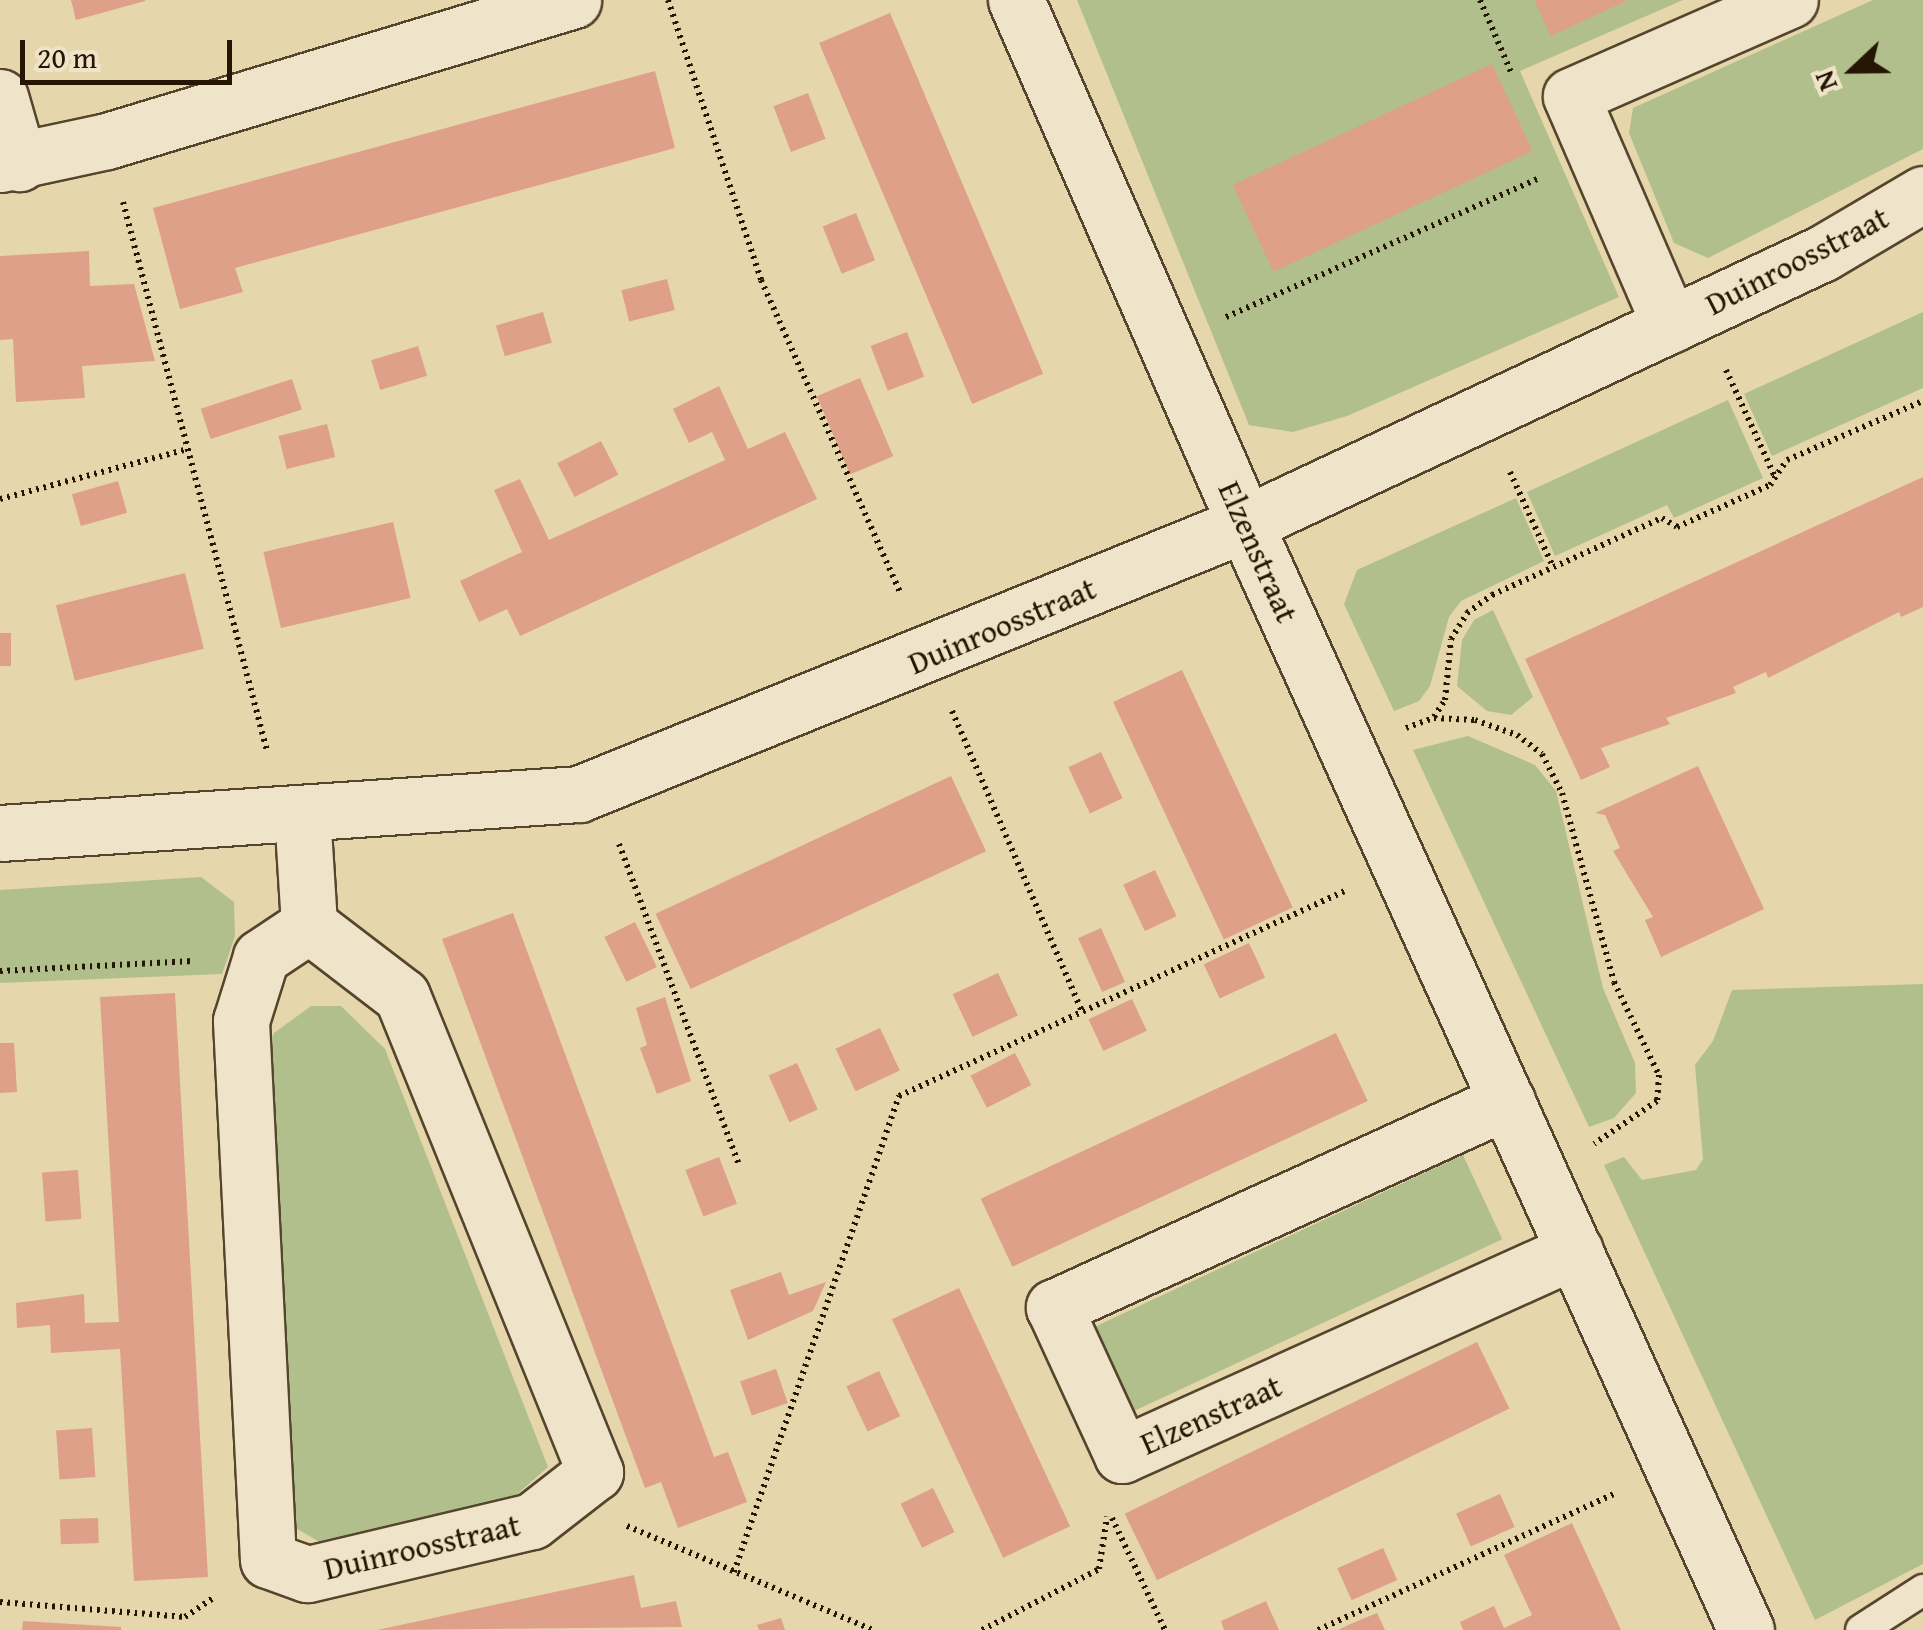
<!DOCTYPE html>
<style>
body{margin:0}
#map{position:relative;width:1923px;height:1630px;overflow:hidden;background:#e6d6ac;font-family:"Gentium Book Plus",serif}
div>[style]{position:absolute}
.green>*{inset:0;background:#b1bf8d;transform-origin:0 0}
.building>*{inset:0;background:#dea088;transform-origin:0 0}
.path>*{height:6px;margin-top:-3px;transform-origin:0;background:repeating-linear-gradient(90deg,#251502 0 2.5px,transparent 0 7.5px)}
.roads{filter:drop-shadow(2px 0 #55452c) drop-shadow(-2px 0 #55452c) drop-shadow(0 2px #55452c) drop-shadow(0 -2px #55452c)}
.service>*{height:30px;margin:-15px;padding:0 15px;transform-origin:15px;border-radius:15px;background:#efe4c9}
.minor>*{height:55px;margin:-27.5px;padding:0 27.5px;transform-origin:27.5px;border-radius:27.5px;background:#efe4c9}
span{translate:-50% -50%;white-space:nowrap;text-align:center;line-height:1.15;-webkit-text-stroke:10px #efe4c9;paint-order:stroke}
.street-label{font-size:32px;color:#251502}
.north{position:absolute;left:1803px;top:20px;width:100px;height:100px;-webkit-text-stroke:8px #efe4c9;paint-order:stroke;rotate:248deg;font-size:28px;font-weight:700;line-height:40px;text-align:center;color:#251502}
.north::after{content:'';display:block;margin:auto;width:35px;height:45px;background:#251502;clip-path:polygon(50% 0,100% 100%,50% 72%,0 100%)}
.scale{position:absolute;left:20px;top:40px;width:212px;height:45px;box-sizing:border-box;border:5px solid #251502;border-top:0;padding-left:12px;font-size:30px;line-height:35px;white-space:nowrap;color:#251502;-webkit-text-stroke:8px #efe4c9;paint-order:stroke}
</style>
<div id="map">
<div class="green">
<div style="clip-path:polygon(1077px 0,1683px 0,1520px 71px,1619px 297px,1347px 416px,1293px 432px,1249px 425px)"></div>
<div style="clip-path:polygon(1873px 0,1923px 0,1923px 149px,1708px 258px,1674px 243px,1629px 133px,1633px 108px)"></div>
<div style="clip-path:polygon(1923px 312px,1923px 388px,1772px 456px,1744px 394px)"></div>
<div style="clip-path:polygon(1728px 400px,1763px 478px,1674px 518px,1667px 505px,1555px 556px,1527px 492px)"></div>
<div style="clip-path:polygon(1516px 498px,1544px 561px,1461px 601px,1449px 617px,1430px 686px,1419px 701px,1394px 711px,1344px 604px,1357px 570px)"></div>
<div style="clip-path:polygon(1493px 610px,1533px 697px,1511px 715px,1487px 711px,1457px 686px,1462px 640px,1474px 620px)"></div>
<div style="clip-path:polygon(1468px 736px,1535px 765px,1556px 791px,1603px 988px,1635px 1063px,1636px 1093px,1614px 1118px,1589px 1127px,1413px 750px)"></div>
<div style="clip-path:polygon(201px 877px,234px 902px,235px 936px,222px 974px,0 983px,0 890px)"></div>
<div style="clip-path:polygon(1923px 984px,1923px 1564px,1815px 1620px,1604px 1165px,1624px 1157px,1642px 1180px,1696px 1170px,1703px 1159px,1695px 1065px,1713px 1041px,1732px 990px)"></div>
<div style="clip-path:polygon(311px 1006px,341px 1006px,385px 1049px,548px 1467px,514px 1497px,323px 1544px,287px 1523px,258px 1066px,274px 1033px)"></div>
<div style="left:1463px;top:1155px;width:93px;height:407px;rotate:65deg"></div>
</div>
<div class="building">
<div style="clip-path:polygon(71px 0,145px 0,145px 1px,76px 20px)"></div>
<div style="clip-path:polygon(1534px 0,1628px 0,1551px 36px)"></div>
<div style="left:890px;top:13px;width:392px;height:77px;rotate:67deg"></div>
<div style="left:1492px;top:64px;width:96px;height:286px;rotate:65deg"></div>
<div style="clip-path:polygon(655px 71px,675px 148px,235px 268px,243px 292px,180px 309px,153px 208px)"></div>
<div style="left:808px;top:93px;width:49px;height:37px;rotate:69deg"></div>
<div style="left:856px;top:213px;width:51px;height:36px;rotate:68deg"></div>
<div style="clip-path:polygon(89px 251px,90px 286px,134px 284px,155px 361px,82px 366px,85px 398px,16px 402px,13px 339px,0 340px,0 256px)"></div>
<div style="left:667px;top:279px;width:32px;height:47px;rotate:76deg"></div>
<div style="left:543px;top:312px;width:32px;height:49px;rotate:74deg"></div>
<div style="left:907px;top:332px;width:48px;height:39px;rotate:69deg"></div>
<div style="left:418px;top:346px;width:31px;height:49px;rotate:73deg"></div>
<div style="left:860px;top:378px;width:85px;height:47px;rotate:67deg"></div>
<div style="left:292px;top:379px;width:32px;height:96px;rotate:72deg"></div>
<div style="clip-path:polygon(719px 386px,748px 449px,785px 432px,817px 499px,520px 636px,507px 609px,479px 622px,460px 581px,522px 552px,494px 490px,520px 479px,549px 540px,725px 460px,712px 432px,689px 443px,673px 409px)"></div>
<div style="left:327px;top:424px;width:34px;height:50px;rotate:76deg"></div>
<div style="left:601px;top:441px;width:38px;height:49px;rotate:63deg"></div>
<div style="clip-path:polygon(1923px 477px,1923px 607px,1901px 617px,1899px 612px,1768px 678px,1766px 672px,1733px 687px,1736px 693px,1666px 718px,1670px 724px,1601px 748px,1610px 767px,1581px 780px,1525px 659px)"></div>
<div style="left:118px;top:481px;width:33px;height:48px;rotate:74deg"></div>
<div style="left:393px;top:522px;width:78px;height:133px;rotate:77deg"></div>
<div style="left:185px;top:573px;width:78px;height:133px;rotate:76deg"></div>
<div style="left:0;top:633px;width:11px;height:33px"></div>
<div style="left:1182px;top:670px;width:262px;height:76px;rotate:65deg"></div>
<div style="left:1101px;top:752px;width:51px;height:36px;rotate:65deg"></div>
<div style="clip-path:polygon(1698px 766px,1764px 909px,1661px 957px,1645px 920px,1653px 917px,1613px 851px,1620px 848px,1605px 815px,1595px 813px)"></div>
<div style="left:951px;top:776px;width:83px;height:326px;rotate:65deg"></div>
<div style="left:1155px;top:870px;width:51px;height:35px;rotate:65deg"></div>
<div style="clip-path:polygon(513px 913px,714px 1457px,728px 1452px,747px 1502px,678px 1528px,661px 1482px,645px 1488px,442px 939px)"></div>
<div style="left:635px;top:922px;width:50px;height:34px;rotate:64deg"></div>
<div style="left:1101px;top:928px;width:59px;height:25px;rotate:66deg"></div>
<div style="left:1249px;top:943px;width:38px;height:50px;rotate:65deg"></div>
<div style="left:998px;top:973px;width:47px;height:50px;rotate:65deg"></div>
<div style="clip-path:polygon(175px 993px,208px 1577px,134px 1581px,120px 1349px,51px 1353px,50px 1325px,17px 1328px,16px 1303px,84px 1294px,85px 1323px,119px 1322px,100px 997px)"></div>
<div style="clip-path:polygon(665px 997px,691px 1081px,657px 1094px,640px 1048px,647px 1045px,636px 1008px)"></div>
<div style="left:1132px;top:999px;width:35px;height:48px;rotate:65deg"></div>
<div style="left:880px;top:1028px;width:47px;height:49px;rotate:65deg"></div>
<div style="left:1336px;top:1033px;width:75px;height:392px;rotate:65deg"></div>
<div style="clip-path:polygon(0 1043px,14px 1043px,17px 1092px,0 1093px)"></div>
<div style="left:1015px;top:1053px;width:36px;height:50px;rotate:63deg"></div>
<div style="left:797px;top:1063px;width:51px;height:31px;rotate:66deg"></div>
<div style="left:719px;top:1157px;width:50px;height:36px;rotate:69deg"></div>
<div style="left:78px;top:1170px;width:49px;height:36px;rotate:86deg"></div>
<div style="clip-path:polygon(781px 1272px,789px 1295px,826px 1282px,813px 1311px,748px 1340px,730px 1290px)"></div>
<div style="left:959px;top:1288px;width:263px;height:74px;rotate:65deg"></div>
<div style="left:1477px;top:1342px;width:74px;height:392px;rotate:64deg"></div>
<div style="left:776px;top:1369px;width:36px;height:38px;rotate:71deg"></div>
<div style="left:879px;top:1371px;width:50px;height:36px;rotate:65deg"></div>
<div style="left:92px;top:1428px;width:49px;height:36px;rotate:86deg"></div>
<div style="left:933px;top:1488px;width:49px;height:36px;rotate:64deg"></div>
<div style="left:1500px;top:1494px;width:36px;height:48px;rotate:66deg"></div>
<div style="left:98px;top:1518px;width:25px;height:38px;rotate:88deg"></div>
<div style="clip-path:polygon(1572px 1523px,1621px 1630px,1463px 1630px,1460px 1622px,1494px 1606px,1504px 1628px,1532px 1615px,1504px 1555px)"></div>
<div style="left:1383px;top:1548px;width:35px;height:50px;rotate:66deg"></div>
<div style="clip-path:polygon(634px 1575px,641px 1608px,676px 1601px,682px 1627px,377px 1630px)"></div>
<div style="clip-path:polygon(1266px 1601px,1279px 1630px,1224px 1630px,1221px 1621px)"></div>
<div style="clip-path:polygon(1377px 1613px,1385px 1630px,1338px 1630px,1348px 1625px)"></div>
<div style="clip-path:polygon(781px 1618px,785px 1630px,759px 1630px,757px 1625px)"></div>
<div style="clip-path:polygon(23px 1621px,121px 1627px,121px 1630px,22px 1630px)"></div>
</div>
<div class="path">
<div style="left:668px;top:0;width:295px;rotate:71.6deg"></div>
<div style="left:761px;top:280px;width:344px;rotate:66deg"></div>
<div style="left:1480px;top:0;width:78px;rotate:66.7deg"></div>
<div style="left:123px;top:202px;width:568px;rotate:75.3deg"></div>
<div style="left:1226px;top:317px;width:343px;rotate:-23.9deg"></div>
<div style="left:1726px;top:370px;width:118px;rotate:65.4deg"></div>
<div style="left:1510px;top:472px;width:104px;rotate:65.6deg"></div>
<div style="left:0;top:499px;width:195px;rotate:-14.9deg"></div>
<div style="left:952px;top:711px;width:328px;rotate:66.6deg"></div>
<div style="left:1434px;top:717px;width:20px;rotate:-57deg"></div>
<div style="left:1445px;top:700px;width:61px;rotate:-84.4deg"></div>
<div style="left:1451px;top:639px;width:31px;rotate:-58deg"></div>
<div style="left:1467px;top:613px;width:31px;rotate:-36deg"></div>
<div style="left:1492px;top:595px;width:187px;rotate:-24.4deg"></div>
<div style="left:1662px;top:518px;width:17px;rotate:31deg"></div>
<div style="left:1677px;top:527px;width:102px;rotate:-24.3deg"></div>
<div style="left:1770px;top:485px;width:30px;rotate:-56deg"></div>
<div style="left:1787px;top:460px;width:148px;rotate:-23.5deg"></div>
<div style="left:1406px;top:728px;width:30px;rotate:-20deg"></div>
<div style="left:1434px;top:718px;width:41px;rotate:2.8deg"></div>
<div style="left:1475px;top:720px;width:45px;rotate:19.7deg"></div>
<div style="left:1517px;top:735px;width:31px;rotate:37deg"></div>
<div style="left:1542px;top:754px;width:44px;rotate:62.9deg"></div>
<div style="left:1562px;top:793px;width:196px;rotate:74.6deg"></div>
<div style="left:1614px;top:982px;width:103px;rotate:64.2deg"></div>
<div style="left:1659px;top:1075px;width:26px;rotate:94deg"></div>
<div style="left:1657px;top:1101px;width:76px;rotate:145.7deg"></div>
<div style="left:619px;top:844px;width:343px;rotate:69.5deg"></div>
<div style="left:0;top:971px;width:193px;rotate:-3deg"></div>
<div style="left:1112px;top:1518px;width:124px;rotate:64.7deg"></div>
<div style="left:627px;top:1526px;width:267px;rotate:22.9deg"></div>
<div style="left:734px;top:1572px;width:504px;rotate:-70.88deg"></div>
<div style="left:899px;top:1096px;width:490px;rotate:-24.7deg"></div>
<div style="left:0;top:1602px;width:186px;rotate:4.6deg"></div>
<div style="left:185px;top:1617px;width:37px;rotate:-34deg"></div>
<div style="left:982px;top:1630px;width:132px;rotate:-27.5deg"></div>
<div style="left:1099px;top:1569px;width:53px;rotate:-81.3deg"></div>
<div style="left:1318px;top:1630px;width:328px;rotate:-24.7deg"></div>
</div>
<div class="roads">
<div class="service">
<div style="left:1861px;top:1630px;width:74px;rotate:-32.8deg"></div>
</div>
<div class="minor">
<div style="left:1016px;top:0;width:572px;rotate:66.39deg"></div>
<div style="left:1245px;top:524px;width:1214px;rotate:65.63deg"></div>
<div style="left:0;top:97px;width:69px;rotate:73.9deg"></div>
<div style="left:0;top:164px;width:109px;rotate:-12.1deg"></div>
<div style="left:107px;top:141px;width:487px;rotate:-16.8deg"></div>
<div style="left:1670px;top:325px;width:249px;rotate:-113.4deg"></div>
<div style="left:1571px;top:96px;width:239px;rotate:-23.7deg"></div>
<div style="left:302px;top:813px;width:112px;rotate:86.4deg"></div>
<div style="left:0;top:833px;width:580px;rotate:-3.85deg"></div>
<div style="left:579px;top:794px;width:719px;rotate:-22.07deg"></div>
<div style="left:1245px;top:524px;width:638px;rotate:-25.12deg"></div>
<div style="left:1823px;top:253px;width:116px;rotate:-30.5deg"></div>
<div style="left:309px;top:925px;width:117px;rotate:37.4deg"></div>
<div style="left:402px;top:996px;width:514px;rotate:67.93deg"></div>
<div style="left:595px;top:1472px;width:80px;rotate:142.1deg"></div>
<div style="left:532px;top:1521px;width:231px;rotate:166.7deg"></div>
<div style="left:307px;top:1574px;width:41px;rotate:-160.3deg"></div>
<div style="left:268px;top:1560px;width:540px;rotate:-92.87deg"></div>
<div style="left:241px;top:1021px;width:67px;rotate:-72.6deg"></div>
<div style="left:261px;top:957px;width:58px;rotate:-33.7deg"></div>
<div style="left:1507px;top:1101px;width:498px;rotate:155.5deg"></div>
<div style="left:1054px;top:1307px;width:163px;rotate:65.3deg"></div>
<div style="left:1122px;top:1455px;width:497px;rotate:-24.3deg"></div>
</div>
</div>
<div class="street-label">
<span style="left:1797px;top:261px;rotate:-27deg">Duinroosstraat</span>
<span style="left:1258px;top:552px;rotate:66deg">Elzenstraat</span>
<span style="left:1002px;top:626px;rotate:-23deg">Duinroosstraat</span>
<span style="left:1211px;top:1415px;rotate:-24deg">Elzenstraat</span>
<span style="left:422px;top:1547px;rotate:-13deg">Duinroosstraat</span>
</div>
<div class="north">N</div>
<div class="scale">20 m</div>
</div>
